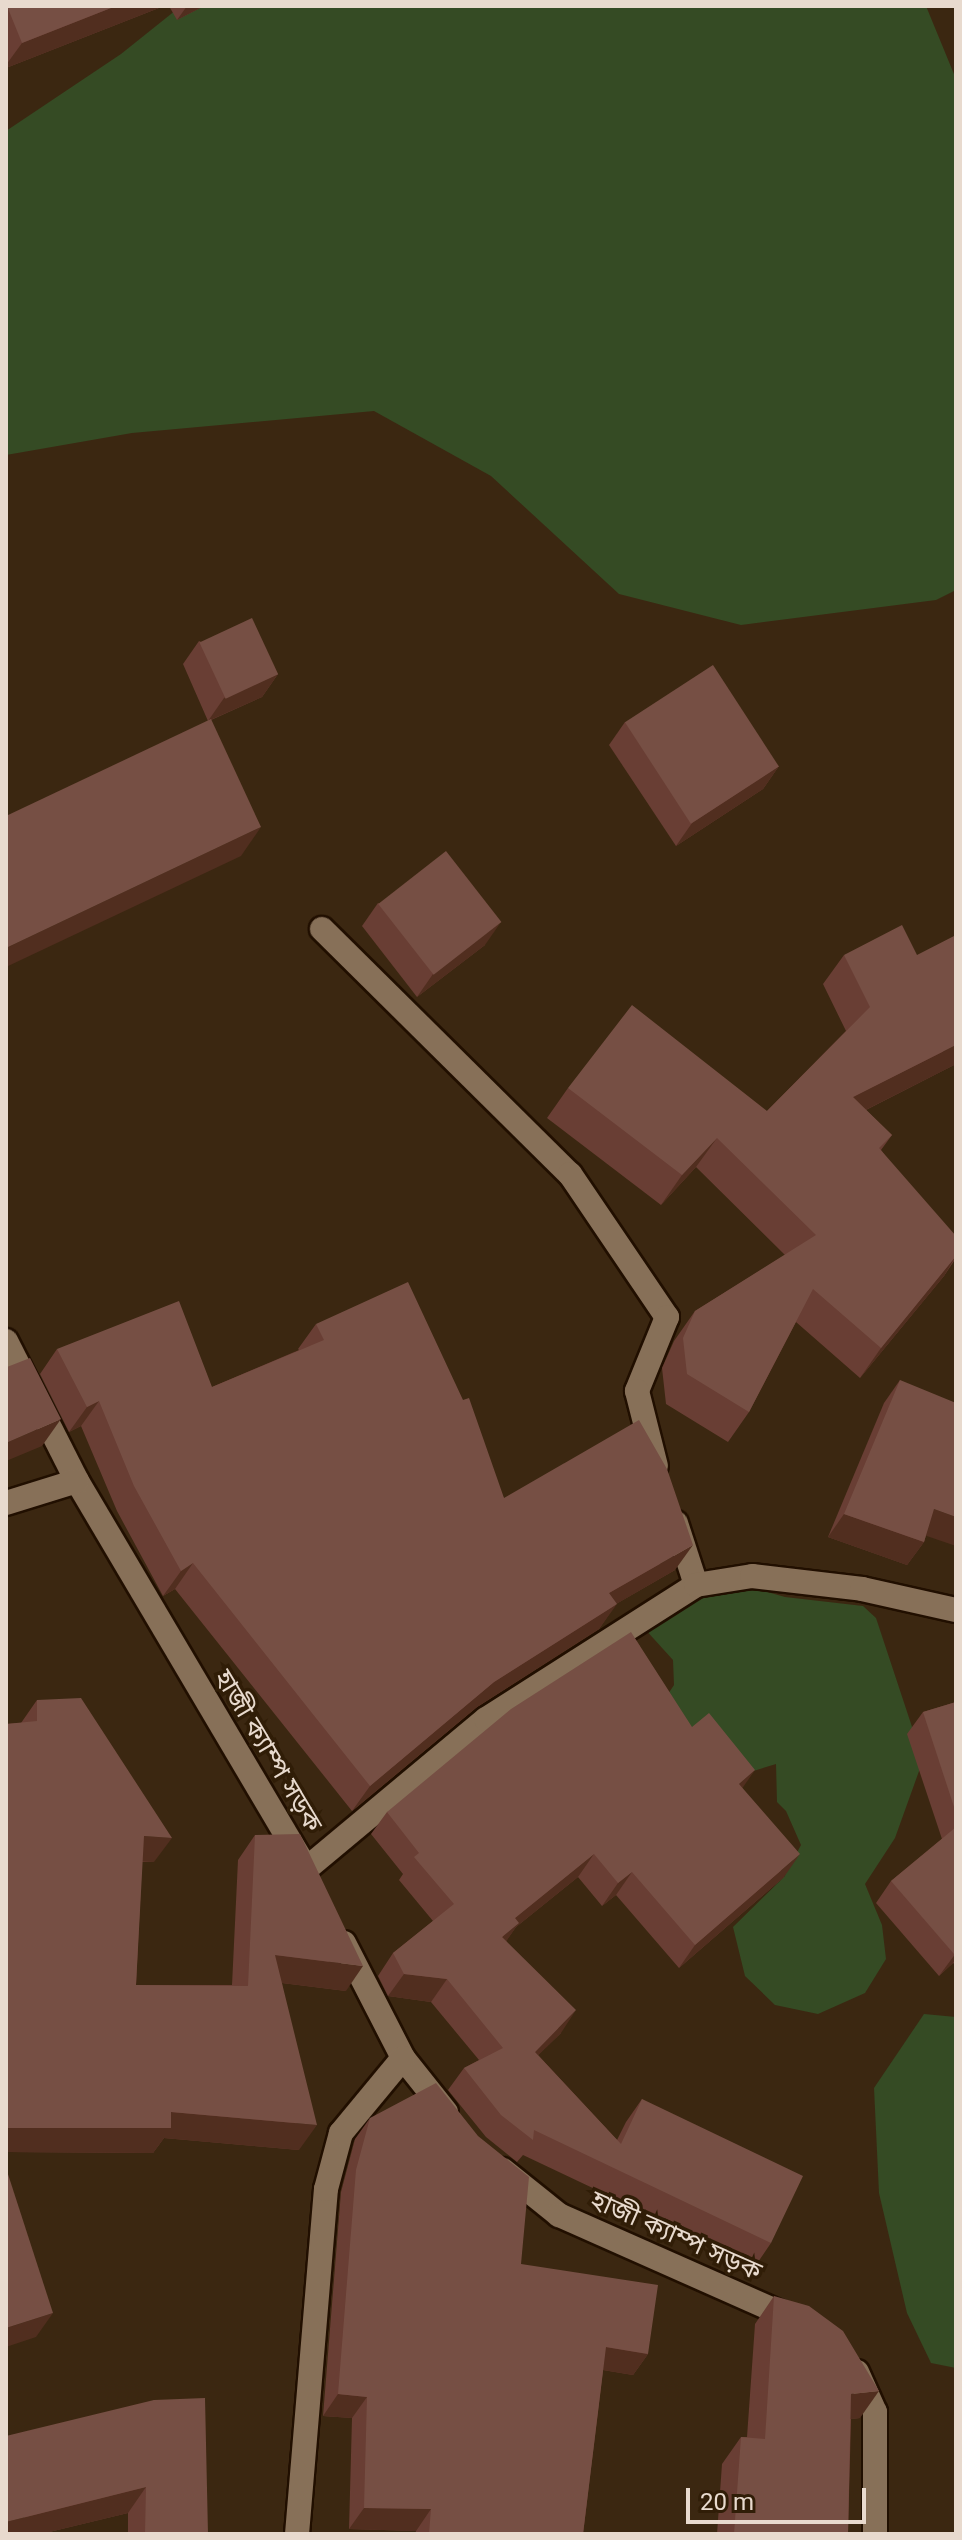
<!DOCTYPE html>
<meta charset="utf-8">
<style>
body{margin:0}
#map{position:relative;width:962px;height:2540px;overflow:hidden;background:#3b2711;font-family:Roboto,"Noto Sans Bengali",sans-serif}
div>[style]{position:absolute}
.water>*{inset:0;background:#354b24}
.roads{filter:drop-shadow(2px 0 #210f00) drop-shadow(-2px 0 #210f00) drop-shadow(0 2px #210f00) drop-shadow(0 -2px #210f00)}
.street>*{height:24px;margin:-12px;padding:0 12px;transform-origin:12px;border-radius:12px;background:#877058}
.wall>*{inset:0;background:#693e34}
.shaded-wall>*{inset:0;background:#512e1f}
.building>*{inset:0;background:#764f44;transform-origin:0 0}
span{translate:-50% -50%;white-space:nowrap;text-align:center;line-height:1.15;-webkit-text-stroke:7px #301d07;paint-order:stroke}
.street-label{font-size:26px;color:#e8dace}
.frame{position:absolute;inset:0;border:8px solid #e8dace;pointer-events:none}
.scale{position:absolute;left:686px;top:2488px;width:180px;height:36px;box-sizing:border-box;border:4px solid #e8dace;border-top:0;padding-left:10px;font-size:24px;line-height:28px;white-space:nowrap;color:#e8dace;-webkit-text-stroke:6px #301d07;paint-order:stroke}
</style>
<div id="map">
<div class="water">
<div style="clip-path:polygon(181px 6px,926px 6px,956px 79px,956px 590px,936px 600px,741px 625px,619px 594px,491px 476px,374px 411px,132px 433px,6px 455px,6px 131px,121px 54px)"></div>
<div style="clip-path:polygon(735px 1583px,785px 1597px,863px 1606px,876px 1618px,923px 1760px,895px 1838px,865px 1884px,882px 1925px,886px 1959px,865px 1993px,818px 2014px,775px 2005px,745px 1976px,733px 1927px,784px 1877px,801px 1845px,786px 1811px,777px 1802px,776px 1764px,721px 1781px,662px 1703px,674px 1685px,673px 1660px,644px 1628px,669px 1617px,699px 1590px)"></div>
<div style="clip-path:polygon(924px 2014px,956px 2017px,956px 2368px,931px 2363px,907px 2313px,879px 2193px,874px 2088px)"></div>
</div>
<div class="roads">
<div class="street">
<div style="left:322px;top:929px;width:349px;rotate:44.7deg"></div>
<div style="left:570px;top:1174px;width:173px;rotate:55.9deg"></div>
<div style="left:667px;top:1317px;width:80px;rotate:112.1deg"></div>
<div style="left:637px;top:1391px;width:77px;rotate:75.8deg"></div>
<div style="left:6px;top:1341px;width:157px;rotate:63.1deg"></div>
<div style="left:77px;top:1481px;width:440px;rotate:59.4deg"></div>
<div style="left:6px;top:1503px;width:74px;rotate:-17.2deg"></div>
<div style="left:676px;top:1523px;width:65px;rotate:72.1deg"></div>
<div style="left:306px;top:1869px;width:234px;rotate:-39.8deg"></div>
<div style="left:486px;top:1719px;width:249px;rotate:-32.5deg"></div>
<div style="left:696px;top:1585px;width:57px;rotate:-9.1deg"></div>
<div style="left:752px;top:1576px;width:111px;rotate:6.7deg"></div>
<div style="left:862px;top:1589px;width:96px;rotate:12.6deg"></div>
<div style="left:344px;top:1943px;width:129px;rotate:62.8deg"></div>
<div style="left:403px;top:2058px;width:69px;rotate:51.5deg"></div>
<div style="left:503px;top:2170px;width:72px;rotate:38.8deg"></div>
<div style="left:559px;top:2215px;width:259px;rotate:23.9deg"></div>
<div style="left:857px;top:2372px;width:44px;rotate:65.8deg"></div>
<div style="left:875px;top:2412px;width:122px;rotate:90deg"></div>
<div style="left:297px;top:2534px;width:346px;rotate:-85.2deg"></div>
<div style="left:326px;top:2189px;width:58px;rotate:-75deg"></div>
<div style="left:341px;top:2133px;width:97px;rotate:-50.4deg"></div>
</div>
</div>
<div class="wall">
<div style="clip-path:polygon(6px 6px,164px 6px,6px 68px)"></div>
<div style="clip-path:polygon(169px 6px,204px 6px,177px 20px)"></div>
<div style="clip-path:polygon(199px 641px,278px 674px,262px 697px,211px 720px,241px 856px,208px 721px,183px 664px)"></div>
<div style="clip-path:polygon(625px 722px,779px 766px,763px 789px,676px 846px,609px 745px)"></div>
<div style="clip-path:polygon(378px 903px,485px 945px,417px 997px,362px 926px)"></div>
<div style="clip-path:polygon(844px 955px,956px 1064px,866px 1110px,892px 1135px,881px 1150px,956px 1256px,956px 1258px,944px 1276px,860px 1378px,796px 1322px,749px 1412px,728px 1442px,666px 1404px,662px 1368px,674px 1341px,695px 1311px,785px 1255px,696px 1167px,661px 1205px,547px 1118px,568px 1088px,767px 1111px,846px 1031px,823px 984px)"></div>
<div style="clip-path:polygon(316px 1324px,504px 1498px,675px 1570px,616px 1604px,599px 1629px,477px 1707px,352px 1811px,175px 1589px,163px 1596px,117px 1511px,81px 1426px,69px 1432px,40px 1374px,57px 1349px,212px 1387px,299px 1350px,298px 1349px)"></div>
<div style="clip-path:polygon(900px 1380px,926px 1535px,924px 1542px,907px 1565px,828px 1537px,884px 1403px)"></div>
<div style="clip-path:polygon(37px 1700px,154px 1862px,142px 1862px,136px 1985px,232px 1985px,238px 1860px,255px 1835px,346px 1991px,282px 1983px,299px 2150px,164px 2138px,153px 2153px,6px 2152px,6px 1724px,21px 1723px)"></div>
<div style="clip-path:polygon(956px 1702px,956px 1965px,953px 1963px,939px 1976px,876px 1903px,891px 1881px,942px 1839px,907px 1734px,923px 1712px)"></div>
<div style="clip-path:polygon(692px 1727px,742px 1788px,784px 1877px,679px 1968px,616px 1895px,602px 1906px,578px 1877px,516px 1927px,506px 1941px,561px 2033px,538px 2055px,617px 2140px,626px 2122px,642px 2099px,771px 2243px,756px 2265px,523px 2155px,517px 2162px,486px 2137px,448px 2090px,464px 2068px,479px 2060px,431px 2002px,388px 1996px,378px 1976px,393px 1953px,433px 1921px,399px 1880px,403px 1874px,371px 1834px,387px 1812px)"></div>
<div style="clip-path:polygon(370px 2118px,521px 2264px,648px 2354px,633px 2375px,603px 2370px,583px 2534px,415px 2534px,416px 2531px,349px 2529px,352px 2418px,323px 2416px,341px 2192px,355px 2139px)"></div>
<div style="clip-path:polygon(774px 2296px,860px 2418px,851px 2419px,848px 2534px,717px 2534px,722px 2464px,741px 2437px,747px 2437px,755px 2324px)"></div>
<div style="clip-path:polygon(154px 2400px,208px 2534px,128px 2534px,128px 2513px,41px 2534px,6px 2534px)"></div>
</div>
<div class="shaded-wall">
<div style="clip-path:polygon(116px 6px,164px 6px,6px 68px,6px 65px,22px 43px)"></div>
<div style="clip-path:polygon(187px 6px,204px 6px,177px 20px)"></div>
<div style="clip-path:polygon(278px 674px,262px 697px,208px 721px,224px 698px)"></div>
<div style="clip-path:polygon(779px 766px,763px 789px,676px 846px,692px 823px)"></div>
<div style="clip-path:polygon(261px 827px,241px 856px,6px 967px,6px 948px)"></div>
<div style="clip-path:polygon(501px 922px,485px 945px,417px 997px,433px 974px)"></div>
<div style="clip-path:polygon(956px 1045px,956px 1064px,832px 1127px,853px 1097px)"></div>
<div style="clip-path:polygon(717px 1138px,696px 1167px,661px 1205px,682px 1175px)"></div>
<div style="clip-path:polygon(956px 1256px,944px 1276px,860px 1378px,881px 1348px)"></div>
<div style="clip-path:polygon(99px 1401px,81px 1426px,69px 1432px,87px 1407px)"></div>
<div style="clip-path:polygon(61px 1419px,42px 1446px,6px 1461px,6px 1443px)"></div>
<div style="clip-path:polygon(934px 1509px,956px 1517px,956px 1546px,918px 1533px)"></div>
<div style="clip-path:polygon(844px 1514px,924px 1542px,907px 1565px,828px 1537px)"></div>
<div style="clip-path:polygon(693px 1545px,675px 1570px,592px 1618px,609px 1593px)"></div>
<div style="clip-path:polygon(193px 1563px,175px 1589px,163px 1596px,181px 1571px)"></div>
<div style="clip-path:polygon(617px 1604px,599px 1629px,477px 1707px,352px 1811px,370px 1786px,494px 1682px)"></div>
<div style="clip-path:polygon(755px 1770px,739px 1793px,739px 1784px)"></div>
<div style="clip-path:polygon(144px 1836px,172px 1838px,154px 1862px,127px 1861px)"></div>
<div style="clip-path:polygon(594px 1854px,578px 1877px,516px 1927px,503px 1946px,487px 1960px,515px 1918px)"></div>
<div style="clip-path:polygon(800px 1854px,784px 1877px,679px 1968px,695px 1945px)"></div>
<div style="clip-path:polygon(632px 1872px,616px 1895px,602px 1906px,618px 1883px)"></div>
<div style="clip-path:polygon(956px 1953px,956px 1959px,953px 1963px,939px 1976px)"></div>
<div style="clip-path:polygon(275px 1955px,363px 1966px,346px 1991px,258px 1980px)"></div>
<div style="clip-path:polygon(404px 1974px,447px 1979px,431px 2002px,388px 1996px)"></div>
<div style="clip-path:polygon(576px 2010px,561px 2033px,519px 2074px,535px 2052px)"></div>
<div style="clip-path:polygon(171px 2112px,317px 2125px,299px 2150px,164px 2138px,153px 2153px,6px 2152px,6px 2128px)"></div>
<div style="clip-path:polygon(53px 2313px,36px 2337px,6px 2347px,6px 2328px)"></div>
<div style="clip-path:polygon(606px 2347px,648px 2354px,633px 2375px,591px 2368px)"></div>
<div style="clip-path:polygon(879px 2391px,860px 2418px,832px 2421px,851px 2394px)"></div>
<div style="clip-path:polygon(338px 2394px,367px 2397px,352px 2418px,323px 2416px)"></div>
<div style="clip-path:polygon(146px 2487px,128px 2513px,41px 2534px,6px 2534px,6px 2522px)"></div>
<div style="clip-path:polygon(364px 2508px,431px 2509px,416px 2531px,349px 2529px)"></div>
</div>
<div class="building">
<div style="clip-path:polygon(7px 6px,116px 6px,22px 43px)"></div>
<div style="left:252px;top:618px;width:62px;height:58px;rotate:65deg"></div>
<div style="left:713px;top:665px;width:121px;height:105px;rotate:57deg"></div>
<div style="clip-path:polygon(211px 719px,261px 827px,6px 948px,6px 816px)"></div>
<div style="left:446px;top:851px;width:90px;height:86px;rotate:52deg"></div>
<div style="clip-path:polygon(902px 925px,917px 955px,956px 935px,956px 1045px,853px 1097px,892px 1135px,879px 1148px,956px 1236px,956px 1256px,881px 1348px,813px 1289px,749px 1412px,687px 1374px,683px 1338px,695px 1311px,816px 1235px,717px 1138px,682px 1175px,568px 1088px,632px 1005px,767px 1111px,870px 1007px,844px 955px)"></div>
<div style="clip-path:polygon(408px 1282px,463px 1400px,469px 1398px,504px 1498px,639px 1420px,667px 1469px,693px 1545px,609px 1593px,617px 1604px,494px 1682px,370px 1786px,193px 1563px,181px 1571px,134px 1486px,99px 1401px,87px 1407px,57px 1349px,179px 1301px,212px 1387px,324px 1340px,316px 1324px)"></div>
<div style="clip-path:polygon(30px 1358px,61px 1419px,6px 1443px,6px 1365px,7px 1367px)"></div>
<div style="clip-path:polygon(900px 1380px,956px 1403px,956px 1517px,934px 1509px,924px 1542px,844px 1514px)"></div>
<div style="clip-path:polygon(631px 1632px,692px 1727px,709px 1713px,755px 1770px,739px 1784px,800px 1854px,695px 1945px,632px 1872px,618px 1883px,594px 1854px,515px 1918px,519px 1923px,502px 1937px,576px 2010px,535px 2052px,621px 2144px,642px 2099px,803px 2176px,771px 2243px,534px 2130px,533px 2140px,501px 2115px,464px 2068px,503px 2048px,447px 1979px,404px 1974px,393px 1953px,454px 1904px,414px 1857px,419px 1853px,387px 1812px,511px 1709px)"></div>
<div style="clip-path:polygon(81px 1698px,172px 1838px,144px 1836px,136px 1985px,248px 1986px,255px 1835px,300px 1834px,363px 1966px,275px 1955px,317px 2125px,171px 2112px,171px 2128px,6px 2128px,6px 1724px,37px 1721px,37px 1700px)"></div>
<div style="clip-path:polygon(956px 1702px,956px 1813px,923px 1712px)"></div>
<div style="clip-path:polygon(956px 1827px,956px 1953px,954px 1954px,891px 1881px)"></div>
<div style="clip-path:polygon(436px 2083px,478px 2136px,529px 2177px,521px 2264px,658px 2285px,648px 2354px,606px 2347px,583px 2534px,429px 2534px,431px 2509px,364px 2508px,367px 2397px,338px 2394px,356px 2170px,370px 2118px)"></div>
<div style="clip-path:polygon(6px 2168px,53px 2313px,6px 2328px)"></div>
<div style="clip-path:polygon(774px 2296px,809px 2306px,843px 2331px,879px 2391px,851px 2394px,848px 2534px,734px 2534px,741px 2437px,765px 2439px)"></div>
<div style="clip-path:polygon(205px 2398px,208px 2534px,145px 2534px,146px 2487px,6px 2522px,6px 2436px,154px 2400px)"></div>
</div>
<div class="street-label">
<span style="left:268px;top:1751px;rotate:59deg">হাজী ক্যাম্প সড়ক</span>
<span style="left:676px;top:2236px;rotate:24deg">হাজী ক্যাম্প সড়ক</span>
</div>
<div class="frame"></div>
<div class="scale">20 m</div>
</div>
